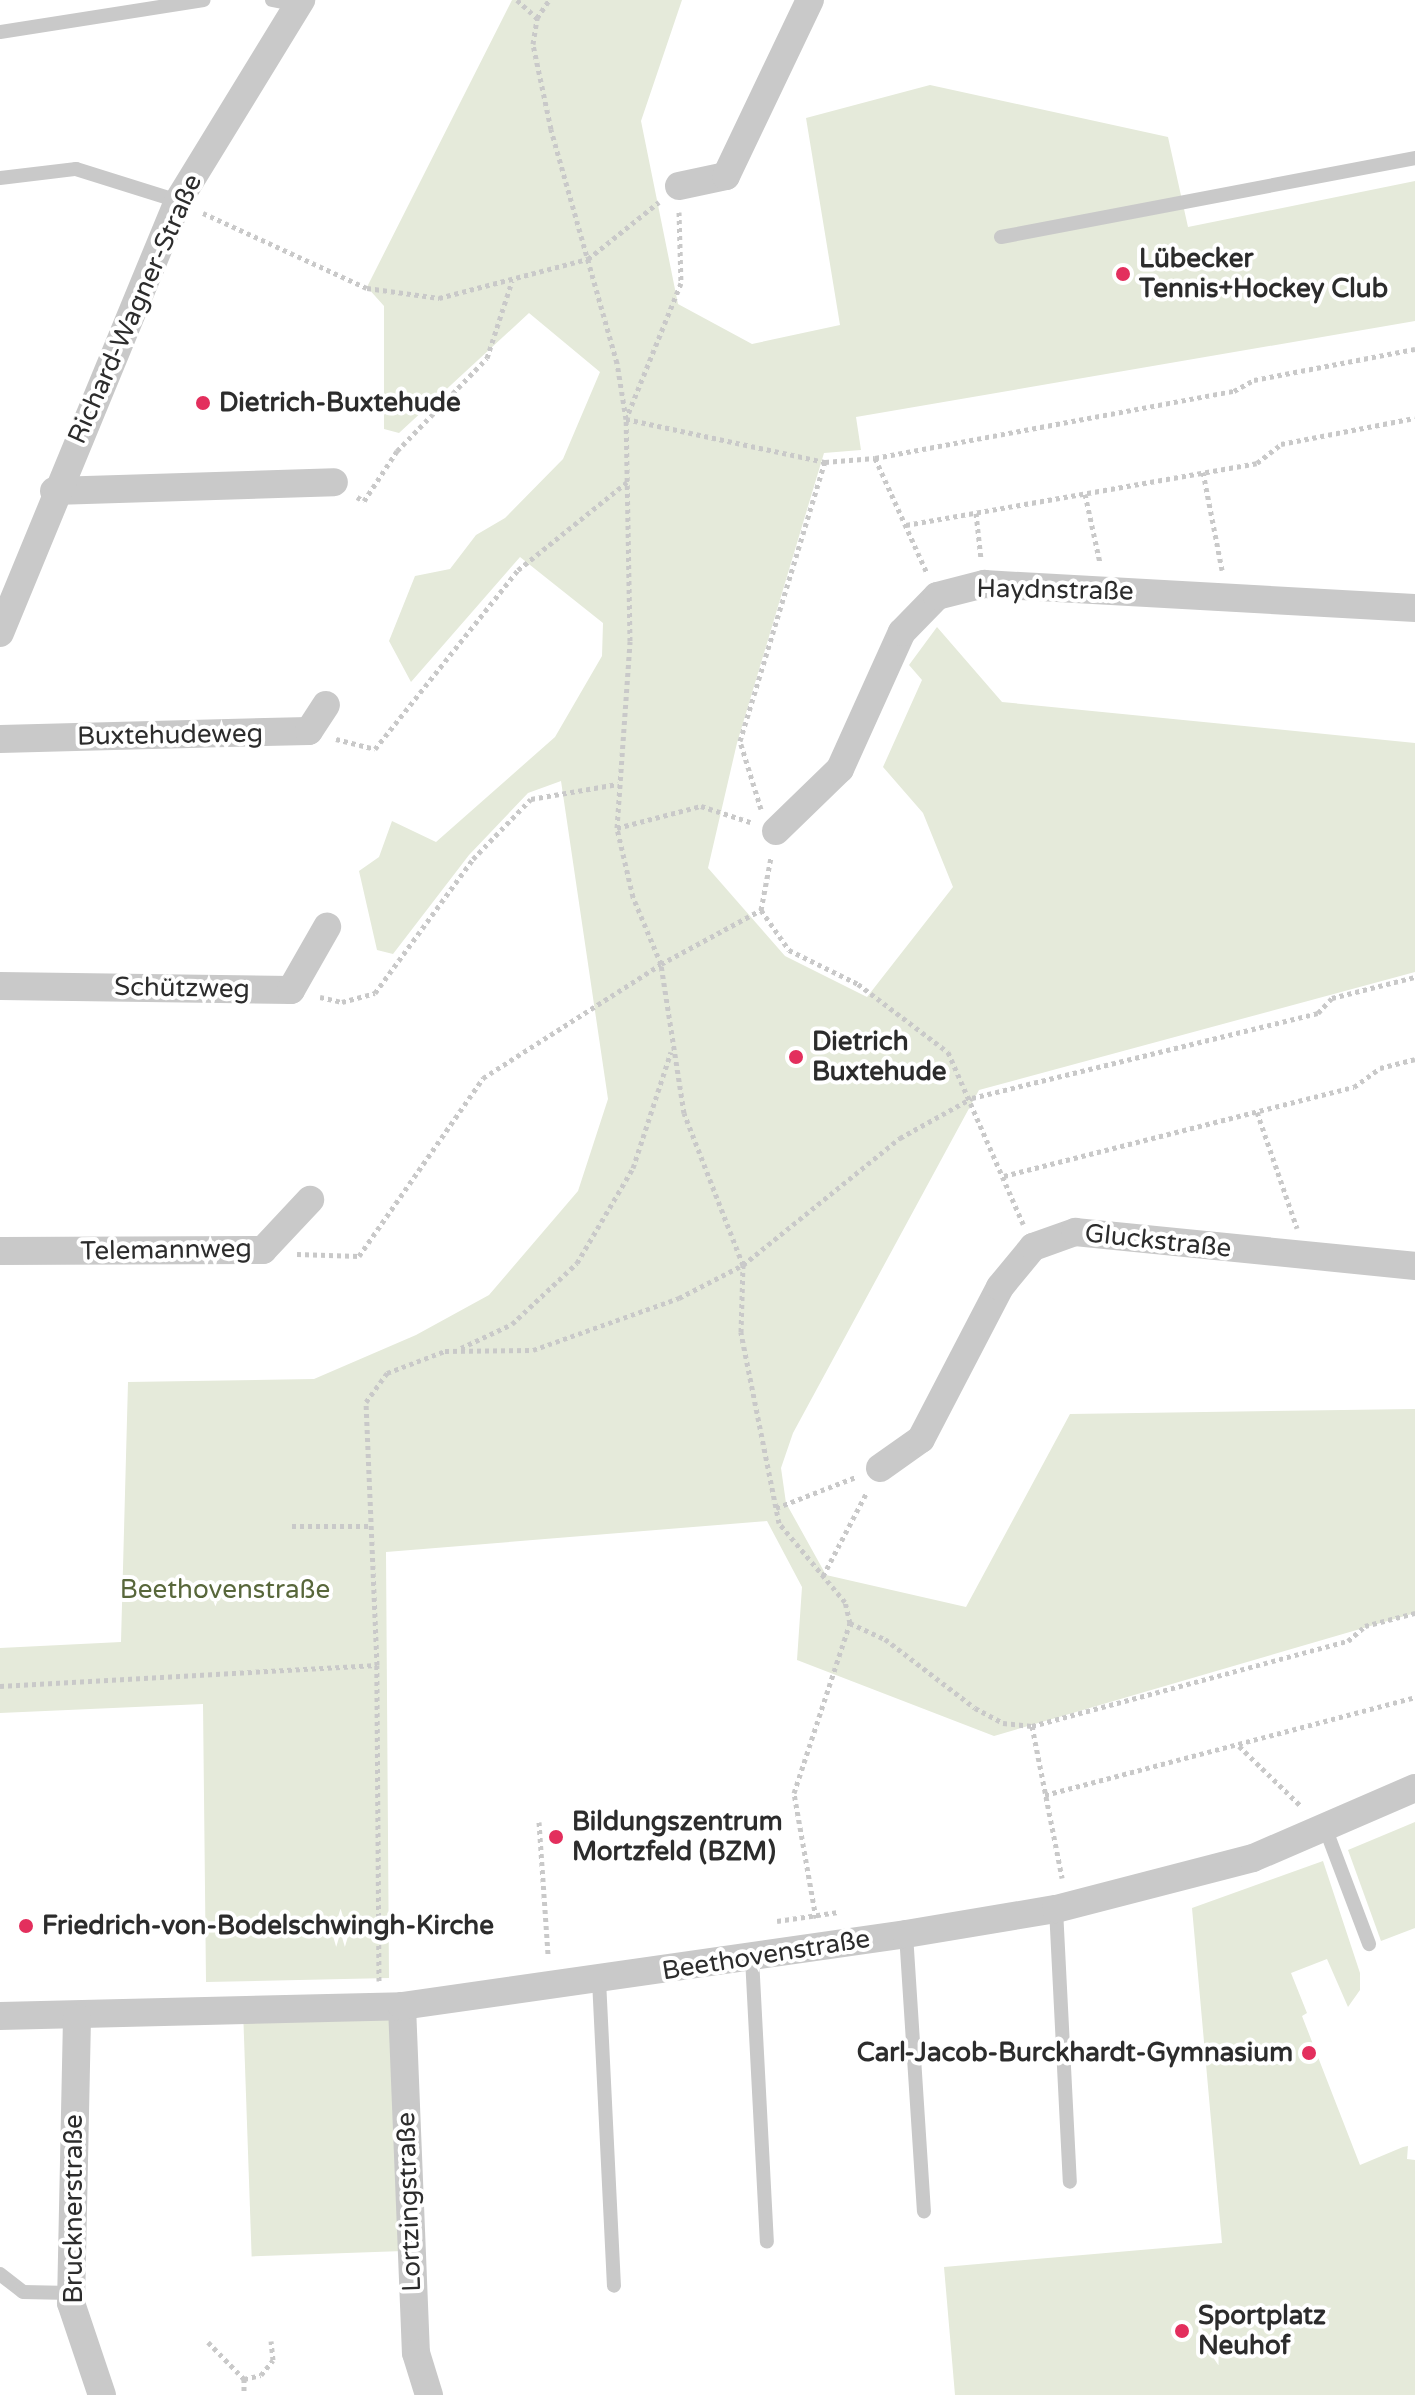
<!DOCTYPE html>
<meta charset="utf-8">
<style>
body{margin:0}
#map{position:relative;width:1415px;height:2395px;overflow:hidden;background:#fff;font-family:"Varela Round",sans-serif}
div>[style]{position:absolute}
.green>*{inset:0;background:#e5eada;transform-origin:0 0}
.path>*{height:5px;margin-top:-2.5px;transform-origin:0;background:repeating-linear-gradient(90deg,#c9c9c9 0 4px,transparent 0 8px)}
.lane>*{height:14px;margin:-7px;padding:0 7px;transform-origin:7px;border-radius:7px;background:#c9c9c9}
.street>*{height:28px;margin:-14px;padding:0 14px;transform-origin:14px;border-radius:14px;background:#c9c9c9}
.dots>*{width:22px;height:22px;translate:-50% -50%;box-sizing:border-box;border:4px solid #fff;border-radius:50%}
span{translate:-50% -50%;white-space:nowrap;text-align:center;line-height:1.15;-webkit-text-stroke:8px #fff;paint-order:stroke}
.poi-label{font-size:26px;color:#2c2c2c;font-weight:700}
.left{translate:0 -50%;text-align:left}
.right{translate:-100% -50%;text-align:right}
.street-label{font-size:26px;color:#2c2c2c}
.park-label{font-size:26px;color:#58673b}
</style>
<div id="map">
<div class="green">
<div style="clip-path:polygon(512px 0,682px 0,641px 121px,678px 304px,752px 344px,840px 325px,806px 118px,930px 85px,1168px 137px,1188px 227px,1415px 181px,1415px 321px,856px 417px,861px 450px,824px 453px,737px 743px,708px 868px,785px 956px,867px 997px,953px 887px,923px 813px,883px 767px,922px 680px,909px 665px,937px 627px,1002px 702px,1415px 743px,1415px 972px,979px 1090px,793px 1433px,781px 1468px,786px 1503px,826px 1575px,966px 1607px,1070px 1414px,1415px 1409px,1415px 1613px,994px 1736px,797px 1660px,802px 1587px,767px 1521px,386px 1552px,389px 1978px,206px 1982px,203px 1704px,0 1713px,0 1648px,121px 1642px,128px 1382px,314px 1379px,416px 1335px,489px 1295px,578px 1191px,608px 1099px,561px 781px,528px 793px,469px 855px,393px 954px,377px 950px,359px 871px,379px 857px,392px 821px,436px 842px,555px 737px,602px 656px,603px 623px,520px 557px,411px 682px,389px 641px,415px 576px,450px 569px,476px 535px,505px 518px,563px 459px,600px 372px,529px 313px,399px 433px,384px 429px,384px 306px,367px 287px)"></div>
<div style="clip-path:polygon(1415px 1822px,1415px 1928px,1381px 1941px,1348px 1850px)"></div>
<div style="clip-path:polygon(1323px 1861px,1360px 1973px,1360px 1990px,1348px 2007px,1327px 1959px,1291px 1973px,1307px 2013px,1302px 2016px,1360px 2165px,1403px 2147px,1408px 2146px,1407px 2159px,1415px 2160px,1415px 2395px,955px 2395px,944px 2267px,1222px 2243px,1192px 1908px)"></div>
<div style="left:402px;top:2006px;width:245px;height:159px;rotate:88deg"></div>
</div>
<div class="path">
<div style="left:517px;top:0;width:27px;rotate:42deg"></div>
<div style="left:679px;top:212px;width:71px;rotate:88.4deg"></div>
<div style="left:681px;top:283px;width:147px;rotate:112deg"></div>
<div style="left:626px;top:419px;width:204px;rotate:12.2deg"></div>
<div style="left:825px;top:462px;width:50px;rotate:-4.6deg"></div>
<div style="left:875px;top:458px;width:126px;rotate:65.7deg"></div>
<div style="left:203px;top:213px;width:180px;rotate:24.6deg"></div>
<div style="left:367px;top:288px;width:73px;rotate:7.9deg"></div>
<div style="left:439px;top:298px;width:154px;rotate:-14.7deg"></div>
<div style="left:588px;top:259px;width:91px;rotate:-38.8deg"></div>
<div style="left:875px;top:458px;width:365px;rotate:-10.6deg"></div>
<div style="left:1234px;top:391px;width:23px;rotate:-29deg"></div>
<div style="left:1254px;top:380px;width:164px;rotate:-10.9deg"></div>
<div style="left:1203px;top:472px;width:100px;rotate:79deg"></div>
<div style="left:1085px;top:494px;width:71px;rotate:77.7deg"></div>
<div style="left:357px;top:497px;width:8px;rotate:30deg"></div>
<div style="left:364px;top:501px;width:60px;rotate:-56.6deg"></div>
<div style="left:397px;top:451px;width:129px;rotate:-45.9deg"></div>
<div style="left:487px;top:358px;width:81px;rotate:-72deg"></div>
<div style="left:976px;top:513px;width:46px;rotate:83.8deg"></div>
<div style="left:906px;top:525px;width:356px;rotate:-10deg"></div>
<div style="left:1257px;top:463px;width:31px;rotate:-38deg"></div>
<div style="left:1281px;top:444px;width:136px;rotate:-11deg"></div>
<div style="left:336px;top:739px;width:40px;rotate:14.4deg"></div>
<div style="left:375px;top:749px;width:229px;rotate:-51.4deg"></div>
<div style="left:518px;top:570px;width:140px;rotate:-38.9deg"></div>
<div style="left:761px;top:809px;width:71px;rotate:-107.2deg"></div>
<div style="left:740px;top:741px;width:292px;rotate:-73.1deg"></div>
<div style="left:617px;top:828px;width:87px;rotate:-14.7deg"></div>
<div style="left:701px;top:806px;width:52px;rotate:18.1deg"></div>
<div style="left:761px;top:910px;width:49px;rotate:55deg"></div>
<div style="left:789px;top:950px;width:77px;rotate:26.2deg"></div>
<div style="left:858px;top:984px;width:113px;rotate:37.1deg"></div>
<div style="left:948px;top:1052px;width:188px;rotate:66.4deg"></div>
<div style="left:320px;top:997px;width:23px;rotate:13deg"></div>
<div style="left:342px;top:1002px;width:34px;rotate:-15deg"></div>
<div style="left:375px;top:993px;width:166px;rotate:-53.8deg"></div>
<div style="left:473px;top:859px;width:83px;rotate:-46deg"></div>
<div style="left:531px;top:799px;width:88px;rotate:-9.8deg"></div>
<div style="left:1257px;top:1112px;width:123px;rotate:71deg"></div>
<div style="left:1004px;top:1176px;width:361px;rotate:-14.3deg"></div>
<div style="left:1354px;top:1087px;width:32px;rotate:-36deg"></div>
<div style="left:1380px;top:1068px;width:36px;rotate:-14deg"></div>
<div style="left:297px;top:1254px;width:62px;rotate:1.8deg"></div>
<div style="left:359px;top:1256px;width:217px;rotate:-55.1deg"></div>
<div style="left:483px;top:1078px;width:211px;rotate:-32.6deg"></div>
<div style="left:661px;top:964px;width:114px;rotate:-28.4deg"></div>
<div style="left:761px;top:910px;width:54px;rotate:-79.3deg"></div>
<div style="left:461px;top:1348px;width:56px;rotate:-25.2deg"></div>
<div style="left:512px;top:1324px;width:89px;rotate:-43.2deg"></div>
<div style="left:577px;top:1263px;width:110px;rotate:-59.5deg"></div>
<div style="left:633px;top:1168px;width:122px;rotate:-71.9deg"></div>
<div style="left:776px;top:1508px;width:86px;rotate:-21.2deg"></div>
<div style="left:292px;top:1526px;width:80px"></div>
<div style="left:823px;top:1576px;width:95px;rotate:-62.4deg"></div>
<div style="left:850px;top:1623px;width:38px;rotate:25deg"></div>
<div style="left:885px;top:1639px;width:113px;rotate:37.5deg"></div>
<div style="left:975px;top:1708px;width:32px;rotate:28deg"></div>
<div style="left:1003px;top:1723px;width:29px;rotate:6deg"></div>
<div style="left:1032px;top:1726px;width:155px;rotate:78.8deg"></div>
<div style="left:0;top:1686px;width:378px;rotate:-3.2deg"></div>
<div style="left:1032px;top:1726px;width:327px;rotate:-15.1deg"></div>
<div style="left:1348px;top:1641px;width:23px;rotate:-41deg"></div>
<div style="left:1365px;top:1626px;width:52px;rotate:-14.6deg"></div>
<div style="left:1239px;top:1746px;width:86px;rotate:44.1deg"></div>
<div style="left:1045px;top:1795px;width:383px;rotate:-14.8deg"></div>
<div style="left:539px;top:1822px;width:133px;rotate:86.1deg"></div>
<div style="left:816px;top:1918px;width:127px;rotate:-100deg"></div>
<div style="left:794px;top:1793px;width:179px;rotate:-71.8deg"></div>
<div style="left:850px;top:1623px;width:22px;rotate:-103deg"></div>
<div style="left:845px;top:1602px;width:103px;rotate:-129.9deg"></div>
<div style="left:779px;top:1523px;width:195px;rotate:-101.3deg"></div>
<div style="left:741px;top:1332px;width:67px;rotate:-88.3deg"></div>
<div style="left:743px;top:1265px;width:202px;rotate:-39deg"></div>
<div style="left:900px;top:1138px;width:82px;rotate:-29.1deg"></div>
<div style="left:972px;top:1098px;width:356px;rotate:-13.8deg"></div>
<div style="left:1318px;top:1013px;width:21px;rotate:-47deg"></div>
<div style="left:1332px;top:998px;width:86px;rotate:-14.2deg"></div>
<div style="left:777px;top:1921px;width:62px;rotate:-8.4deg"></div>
<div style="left:379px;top:1981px;width:316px;rotate:-90.4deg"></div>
<div style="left:377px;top:1665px;width:263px;rotate:-92.4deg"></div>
<div style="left:366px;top:1402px;width:36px;rotate:-54deg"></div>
<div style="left:387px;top:1373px;width:62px;rotate:-20.8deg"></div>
<div style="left:445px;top:1351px;width:88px;rotate:-0.7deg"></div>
<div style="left:533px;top:1350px;width:155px;rotate:-19.6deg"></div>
<div style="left:679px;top:1298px;width:72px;rotate:-27.3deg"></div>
<div style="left:743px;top:1265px;width:163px;rotate:-111.2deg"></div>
<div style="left:684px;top:1113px;width:151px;rotate:-98.8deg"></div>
<div style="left:661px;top:964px;width:73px;rotate:-112.7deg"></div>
<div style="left:633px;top:897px;width:71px;rotate:-103.1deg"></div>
<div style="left:617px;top:828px;width:187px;rotate:-86deg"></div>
<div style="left:630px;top:641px;width:222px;rotate:-91deg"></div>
<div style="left:626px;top:419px;width:57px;rotate:-99.1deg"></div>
<div style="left:617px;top:363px;width:243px;rotate:-105.8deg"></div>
<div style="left:551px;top:129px;width:87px;rotate:-102deg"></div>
<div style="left:533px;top:44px;width:26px;rotate:-81deg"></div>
<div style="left:537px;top:18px;width:22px;rotate:-56deg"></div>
<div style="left:208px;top:2342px;width:52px;rotate:45.8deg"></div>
<div style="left:244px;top:2379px;width:16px;rotate:90deg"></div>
<div style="left:244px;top:2379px;width:17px;rotate:-13deg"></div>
<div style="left:261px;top:2375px;width:19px;rotate:-51deg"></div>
<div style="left:273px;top:2360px;width:19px;rotate:-96deg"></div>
</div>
<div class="lane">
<div style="left:272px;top:0;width:26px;rotate:11deg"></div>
<div style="left:0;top:32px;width:206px;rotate:-8.9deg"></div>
<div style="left:0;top:178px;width:77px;rotate:-6.8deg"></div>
<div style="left:76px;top:169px;width:107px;rotate:17.4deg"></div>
<div style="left:1001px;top:237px;width:421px;rotate:-10.8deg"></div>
<div style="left:1326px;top:1830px;width:122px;rotate:69.3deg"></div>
<div style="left:1056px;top:1909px;width:273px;rotate:87.1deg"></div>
<div style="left:906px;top:1934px;width:278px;rotate:86.3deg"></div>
<div style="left:752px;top:1958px;width:284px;rotate:87deg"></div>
<div style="left:599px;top:1980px;width:306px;rotate:87.2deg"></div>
<div style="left:0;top:2274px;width:29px;rotate:38deg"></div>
<div style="left:23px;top:2292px;width:48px;rotate:1.2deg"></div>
</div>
<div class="street">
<div style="left:679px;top:186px;width:48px;rotate:-12deg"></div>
<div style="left:726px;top:176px;width:195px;rotate:-64.5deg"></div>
<div style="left:54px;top:491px;width:280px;rotate:-1.8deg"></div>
<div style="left:0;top:633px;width:467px;rotate:-67.6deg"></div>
<div style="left:178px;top:201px;width:236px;rotate:-58.5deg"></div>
<div style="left:0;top:739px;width:309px;rotate:-1.5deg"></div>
<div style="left:309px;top:731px;width:31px;rotate:-57deg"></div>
<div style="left:776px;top:831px;width:89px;rotate:-44.1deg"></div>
<div style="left:840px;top:769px;width:150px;rotate:-65.7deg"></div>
<div style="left:902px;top:632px;width:50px;rotate:-45.8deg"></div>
<div style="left:937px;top:596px;width:49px;rotate:-14.3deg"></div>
<div style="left:984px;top:584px;width:432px;rotate:3.2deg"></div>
<div style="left:0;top:986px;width:291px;rotate:0.8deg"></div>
<div style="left:291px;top:990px;width:73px;rotate:-60.3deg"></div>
<div style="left:0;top:1251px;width:263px;rotate:-0.2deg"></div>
<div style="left:263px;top:1250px;width:69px;rotate:-46.8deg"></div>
<div style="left:880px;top:1468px;width:50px;rotate:-35.3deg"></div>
<div style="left:921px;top:1439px;width:171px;rotate:-62.5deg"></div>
<div style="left:1000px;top:1287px;width:52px;rotate:-50.5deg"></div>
<div style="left:1033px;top:1247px;width:45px;rotate:-19.7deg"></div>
<div style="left:1075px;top:1232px;width:342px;rotate:5.7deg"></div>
<div style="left:402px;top:2006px;width:347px;rotate:87.7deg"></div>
<div style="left:416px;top:2353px;width:44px;rotate:72.8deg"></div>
<div style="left:0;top:2016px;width:402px;rotate:-1.4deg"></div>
<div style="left:402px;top:2006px;width:509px;rotate:-8.13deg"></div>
<div style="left:906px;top:1934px;width:152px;rotate:-9.5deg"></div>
<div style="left:1056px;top:1909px;width:203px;rotate:-14.5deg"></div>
<div style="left:1253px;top:1858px;width:176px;rotate:-23.4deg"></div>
<div style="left:77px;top:2018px;width:285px;rotate:91.2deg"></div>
<div style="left:71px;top:2303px;width:97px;rotate:71.4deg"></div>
</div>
<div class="dots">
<div style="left:1123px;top:274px;background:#e32f5d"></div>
<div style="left:203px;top:403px;background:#e32f5d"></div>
<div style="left:796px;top:1057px;background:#e32f5d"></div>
<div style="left:556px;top:1837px;background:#e32f5d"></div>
<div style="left:26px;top:1926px;background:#e32f5d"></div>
<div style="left:1309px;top:2053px;background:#e32f5d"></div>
<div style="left:1182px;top:2331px;background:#e32f5d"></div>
</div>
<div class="poi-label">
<span class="left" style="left:1139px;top:274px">Lübecker<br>Tennis+Hockey Club</span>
<span class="left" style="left:219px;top:403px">Dietrich-Buxtehude</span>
<span class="left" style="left:812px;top:1057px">Dietrich<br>Buxtehude</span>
<span class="left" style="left:572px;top:1837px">Bildungszentrum<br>Mortzfeld (BZM)</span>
<span class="left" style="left:42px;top:1926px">Friedrich-von-Bodelschwingh-Kirche</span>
<span class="right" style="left:1293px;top:2053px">Carl-Jacob-Burckhardt-Gymnasium</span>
<span class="left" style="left:1198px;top:2331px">Sportplatz<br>Neuhof</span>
</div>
<div class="street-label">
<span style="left:135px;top:309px;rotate:-66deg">Richard-Wagner-Straße</span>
<span style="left:1055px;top:590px;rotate:1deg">Haydnstraße</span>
<span style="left:170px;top:735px;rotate:-1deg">Buxtehudeweg</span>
<span style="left:182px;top:988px;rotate:1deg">Schützweg</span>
<span style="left:1158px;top:1241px;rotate:6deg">Gluckstraße</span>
<span style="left:166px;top:1250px;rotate:-1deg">Telemannweg</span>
<span style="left:766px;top:1955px;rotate:-9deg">Beethovenstraße</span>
<span style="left:409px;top:2202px;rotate:-92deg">Lortzingstraße</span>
<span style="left:74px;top:2209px;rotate:-90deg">Brucknerstraße</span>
</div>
<div class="park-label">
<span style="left:225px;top:1590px">Beethovenstraße</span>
</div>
</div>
